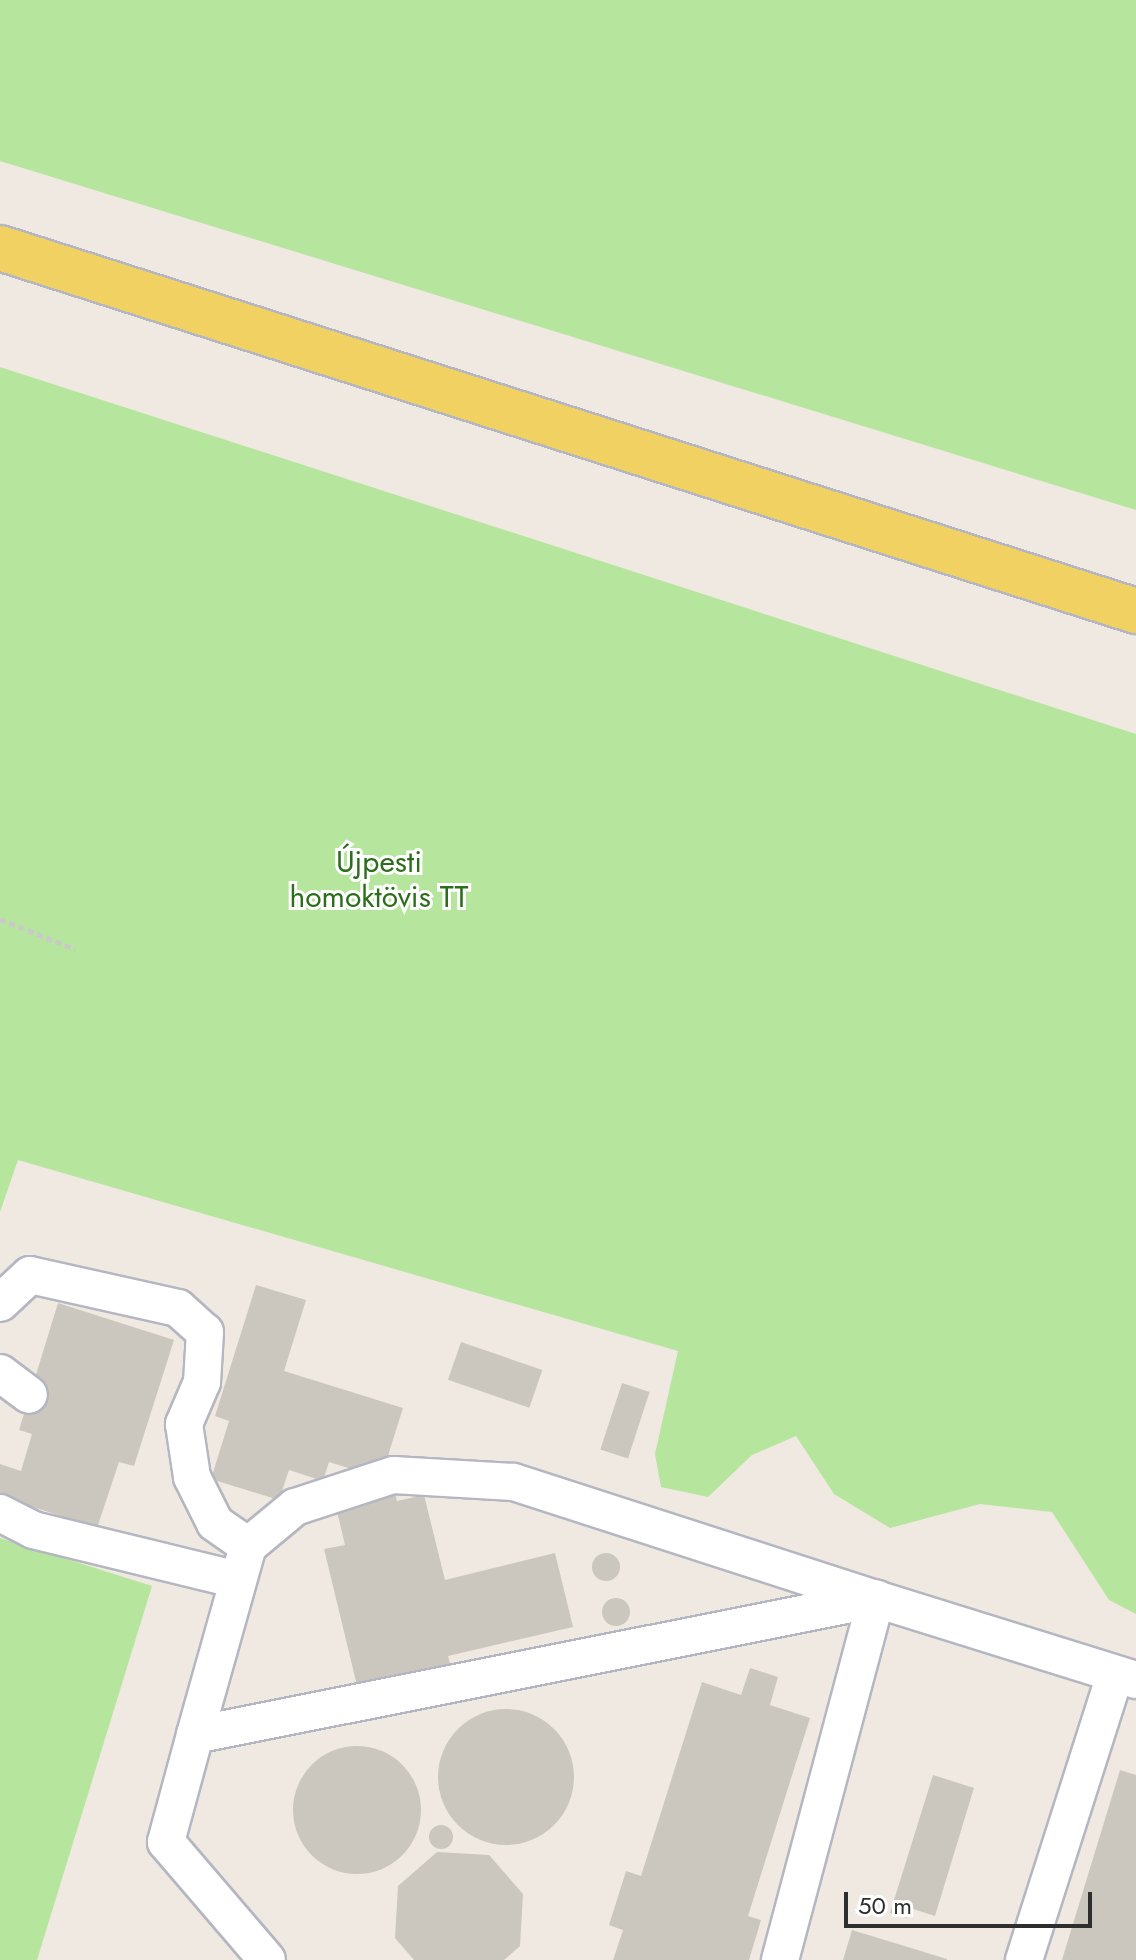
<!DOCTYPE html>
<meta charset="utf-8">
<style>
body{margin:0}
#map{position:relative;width:1136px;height:1960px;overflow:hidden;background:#efe9e1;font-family:Jost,sans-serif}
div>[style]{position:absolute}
.green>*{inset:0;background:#b6e59e}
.building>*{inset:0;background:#cbc7bf;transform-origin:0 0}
.round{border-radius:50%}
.path>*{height:5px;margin-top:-2.5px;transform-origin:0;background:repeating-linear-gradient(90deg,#c9c9c9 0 6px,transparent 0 10px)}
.roads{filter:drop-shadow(2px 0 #b4b7c1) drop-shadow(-2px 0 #b4b7c1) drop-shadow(0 2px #b4b7c1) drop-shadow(0 -2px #b4b7c1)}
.minor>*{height:36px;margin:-18px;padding:0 18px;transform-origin:18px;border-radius:18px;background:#fff}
.major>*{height:44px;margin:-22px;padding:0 22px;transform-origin:22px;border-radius:22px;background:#f2d163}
span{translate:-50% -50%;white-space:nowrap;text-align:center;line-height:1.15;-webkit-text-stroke:6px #fff;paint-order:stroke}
.park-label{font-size:30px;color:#2c6e1b}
.scale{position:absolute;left:844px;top:1892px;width:248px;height:36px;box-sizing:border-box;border:4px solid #2e2e2e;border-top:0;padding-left:10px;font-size:24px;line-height:28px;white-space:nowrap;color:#2e2e2e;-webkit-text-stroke:6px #fff;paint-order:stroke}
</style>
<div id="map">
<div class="green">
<div style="clip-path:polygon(0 0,1136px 0,1136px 510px,0 161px)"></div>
<div style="clip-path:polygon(0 367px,1136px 734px,1136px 1614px,1109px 1600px,1052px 1512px,980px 1504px,890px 1528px,834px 1494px,796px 1436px,752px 1455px,708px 1497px,661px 1487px,655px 1454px,678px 1351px,18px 1160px,0 1212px)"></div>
<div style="clip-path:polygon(0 1538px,152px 1586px,37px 1960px,0 1960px)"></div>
</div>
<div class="building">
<div style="clip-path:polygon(256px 1285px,306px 1300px,284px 1371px,403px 1408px,381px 1478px,329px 1462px,323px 1481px,289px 1470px,279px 1500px,211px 1479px,229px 1421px,215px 1416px)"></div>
<div style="clip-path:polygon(58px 1303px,174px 1340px,134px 1466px,119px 1462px,97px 1528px,0 1496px,0 1464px,21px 1471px,32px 1434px,19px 1430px)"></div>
<div style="left:461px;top:1342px;width:86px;height:40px;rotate:19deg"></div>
<div style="left:622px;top:1383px;width:29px;height:70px;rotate:18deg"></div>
<div style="clip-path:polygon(394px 1489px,397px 1501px,424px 1495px,445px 1580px,555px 1553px,573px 1627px,448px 1656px,453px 1676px,360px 1698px,324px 1549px,345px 1545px,335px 1503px)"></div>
<div class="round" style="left:592px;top:1553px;width:28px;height:28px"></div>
<div class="round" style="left:602px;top:1598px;width:28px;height:28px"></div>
<div style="clip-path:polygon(750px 1668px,778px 1677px,770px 1705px,810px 1718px,748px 1916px,761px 1920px,749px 1960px,613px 1960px,623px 1930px,609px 1925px,626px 1871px,641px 1876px,702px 1682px,741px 1695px)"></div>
<div class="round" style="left:438px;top:1709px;width:136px;height:136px"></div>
<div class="round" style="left:293px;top:1746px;width:128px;height:128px"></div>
<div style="clip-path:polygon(1120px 1770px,1136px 1775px,1136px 1960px,1062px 1960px)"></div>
<div style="clip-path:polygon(933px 1775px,974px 1788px,935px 1916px,910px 1908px,907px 1918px,890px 1913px)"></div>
<div class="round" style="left:429px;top:1825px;width:24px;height:24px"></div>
<div style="clip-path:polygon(437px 1852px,489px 1855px,523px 1894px,520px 1946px,504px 1960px,414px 1960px,395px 1938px,398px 1886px)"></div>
<div style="clip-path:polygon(852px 1930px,947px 1959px,947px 1960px,843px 1960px)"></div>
</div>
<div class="path">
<div style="left:0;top:919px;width:81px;rotate:21.8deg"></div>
</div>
<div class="roads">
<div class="minor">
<div style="left:0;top:1303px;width:41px;rotate:-43deg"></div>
<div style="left:30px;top:1275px;width:152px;rotate:12.6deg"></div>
<div style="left:178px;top:1308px;width:36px;rotate:42deg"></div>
<div style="left:205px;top:1332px;width:50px;rotate:93.4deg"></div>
<div style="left:202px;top:1382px;width:46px;rotate:113.2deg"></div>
<div style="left:184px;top:1424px;width:54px;rotate:81.4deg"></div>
<div style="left:192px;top:1477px;width:51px;rotate:63.4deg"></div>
<div style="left:215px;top:1523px;width:40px;rotate:34.9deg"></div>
<div style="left:0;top:1373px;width:36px;rotate:37deg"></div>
<div style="left:0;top:1513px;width:37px;rotate:27deg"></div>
<div style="left:33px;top:1530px;width:211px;rotate:13.7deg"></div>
<div style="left:195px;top:1735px;width:694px;rotate:-11.29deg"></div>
<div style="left:876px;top:1599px;width:381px;rotate:-162.1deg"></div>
<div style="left:513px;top:1482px;width:120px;rotate:-176.7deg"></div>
<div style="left:393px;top:1475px;width:103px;rotate:161.9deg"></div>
<div style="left:295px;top:1507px;width:61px;rotate:140.3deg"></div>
<div style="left:248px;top:1546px;width:196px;rotate:105.7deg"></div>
<div style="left:195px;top:1735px;width:111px;rotate:105.2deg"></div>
<div style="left:166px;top:1842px;width:155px;rotate:49.4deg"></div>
<div style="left:780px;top:1960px;width:374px;rotate:-75.1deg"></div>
<div style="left:876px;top:1599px;width:272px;rotate:17.3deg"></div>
<div style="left:1024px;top:1960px;width:300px;rotate:-72.3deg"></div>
</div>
<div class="major">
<div style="left:0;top:248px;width:1193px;rotate:17.72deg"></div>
</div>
</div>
<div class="park-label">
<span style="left:379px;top:879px">Újpesti<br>homoktövis TT</span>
</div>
<div class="scale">50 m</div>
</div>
